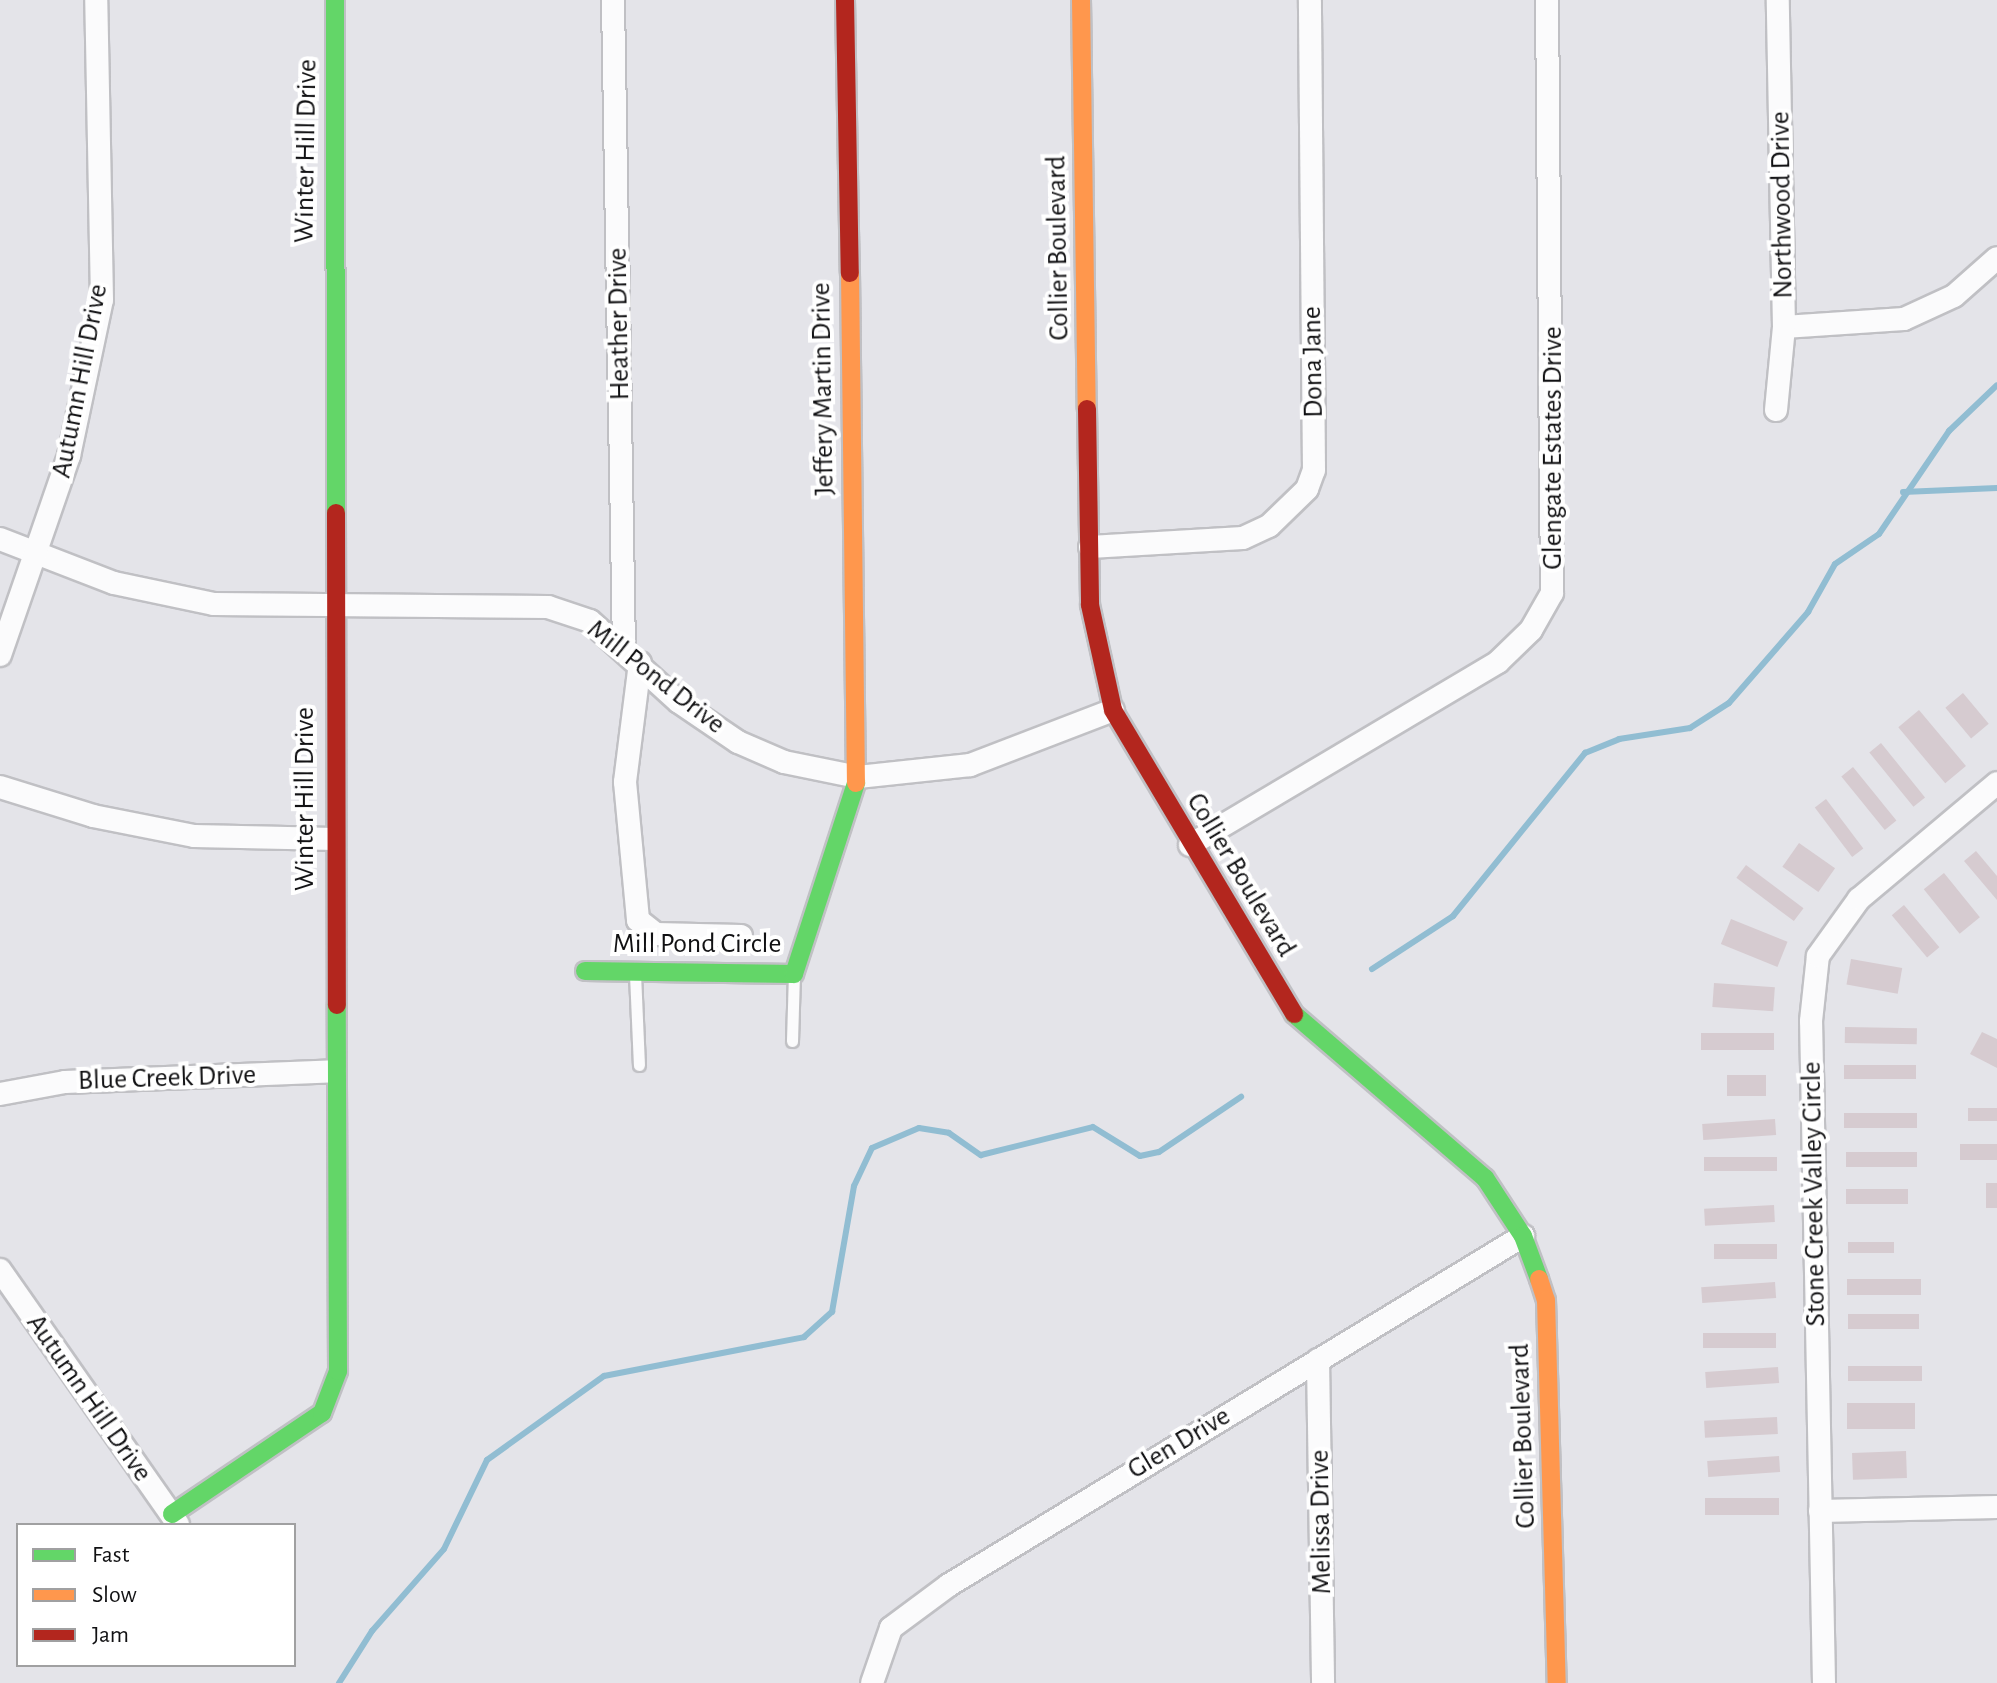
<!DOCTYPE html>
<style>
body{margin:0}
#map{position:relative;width:1997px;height:1683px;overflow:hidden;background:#e4e4e9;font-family:"Alegreya Sans",sans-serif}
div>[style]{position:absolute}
.stream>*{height:6px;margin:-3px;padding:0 3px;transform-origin:3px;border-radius:3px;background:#91bdd2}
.building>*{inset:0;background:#d6cbd0;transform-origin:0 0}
.roads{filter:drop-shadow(2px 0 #c0c0c4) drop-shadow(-2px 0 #c0c0c4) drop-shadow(0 2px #c0c0c4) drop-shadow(0 -2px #c0c0c4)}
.lane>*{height:11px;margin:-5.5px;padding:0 5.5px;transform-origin:5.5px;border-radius:5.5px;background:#fbfbfc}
.street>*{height:22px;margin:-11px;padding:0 11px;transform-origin:11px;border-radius:11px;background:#fbfbfc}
.fast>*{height:18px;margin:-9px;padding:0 9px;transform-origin:9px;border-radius:9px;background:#63d668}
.slow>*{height:18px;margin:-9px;padding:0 9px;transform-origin:9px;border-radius:9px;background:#ff974d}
.jam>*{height:18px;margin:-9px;padding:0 9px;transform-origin:9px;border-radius:9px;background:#b3261e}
span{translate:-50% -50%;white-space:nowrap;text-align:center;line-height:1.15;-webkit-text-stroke:8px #fff;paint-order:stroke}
.street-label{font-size:28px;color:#111113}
.legend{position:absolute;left:16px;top:1523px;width:280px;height:144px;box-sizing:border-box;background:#fff;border:2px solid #a0a0a1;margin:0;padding:10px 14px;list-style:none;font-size:24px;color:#111113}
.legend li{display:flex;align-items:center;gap:16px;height:40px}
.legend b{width:40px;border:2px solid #a0a0a1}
</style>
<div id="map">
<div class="stream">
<div style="left:1903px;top:492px;width:94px;rotate:-2.4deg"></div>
<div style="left:1372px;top:969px;width:97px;rotate:-33.2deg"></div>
<div style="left:1453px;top:916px;width:210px;rotate:-51deg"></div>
<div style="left:1585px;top:753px;width:37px;rotate:-22deg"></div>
<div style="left:1619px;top:739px;width:72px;rotate:-8.8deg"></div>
<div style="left:1690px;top:728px;width:46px;rotate:-32.7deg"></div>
<div style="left:1729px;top:703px;width:121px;rotate:-49deg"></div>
<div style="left:1808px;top:612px;width:55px;rotate:-60.6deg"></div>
<div style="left:1835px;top:564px;width:53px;rotate:-34.3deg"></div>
<div style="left:1879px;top:534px;width:125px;rotate:-55.8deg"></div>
<div style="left:1949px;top:431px;width:66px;rotate:-43.8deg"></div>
<div style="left:339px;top:1683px;width:62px;rotate:-57.6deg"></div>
<div style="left:372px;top:1631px;width:109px;rotate:-48.7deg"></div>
<div style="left:444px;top:1549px;width:99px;rotate:-64.2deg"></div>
<div style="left:487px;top:1460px;width:144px;rotate:-35.7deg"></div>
<div style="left:604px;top:1376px;width:204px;rotate:-11deg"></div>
<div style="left:804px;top:1337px;width:38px;rotate:-42deg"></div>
<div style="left:832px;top:1312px;width:128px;rotate:-80.1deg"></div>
<div style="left:854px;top:1186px;width:42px;rotate:-64.7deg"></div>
<div style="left:872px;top:1148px;width:51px;rotate:-23.1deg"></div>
<div style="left:919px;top:1128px;width:30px;rotate:9deg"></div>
<div style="left:949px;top:1133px;width:39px;rotate:35deg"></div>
<div style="left:981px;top:1155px;width:115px;rotate:-14deg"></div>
<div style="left:1093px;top:1127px;width:55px;rotate:31.7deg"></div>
<div style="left:1140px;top:1156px;width:19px;rotate:-12deg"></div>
<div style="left:1159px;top:1152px;width:99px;rotate:-33.9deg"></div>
</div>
<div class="building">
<div style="left:1963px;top:693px;width:40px;height:23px;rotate:50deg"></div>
<div style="left:1919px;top:710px;width:73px;height:27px;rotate:50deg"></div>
<div style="left:1881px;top:743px;width:70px;height:15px;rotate:51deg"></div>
<div style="left:1853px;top:767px;width:69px;height:15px;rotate:51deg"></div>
<div style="left:1826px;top:799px;width:62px;height:14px;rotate:53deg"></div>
<div style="left:1799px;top:843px;width:44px;height:29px;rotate:35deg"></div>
<div style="clip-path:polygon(1976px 851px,1997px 876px,1997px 900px,1964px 861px)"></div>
<div style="left:1746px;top:865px;width:72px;height:16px;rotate:37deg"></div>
<div style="left:1944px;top:873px;width:57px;height:26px;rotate:51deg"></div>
<div style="left:1904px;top:905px;width:55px;height:16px;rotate:50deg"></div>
<div style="left:1731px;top:919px;width:61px;height:27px;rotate:22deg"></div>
<div style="left:1851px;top:959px;width:52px;height:26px;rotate:10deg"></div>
<div style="left:1714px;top:983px;width:61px;height:24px;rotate:4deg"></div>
<div style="left:1845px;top:1027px;width:72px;height:16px;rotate:1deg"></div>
<div style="clip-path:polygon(1982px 1032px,1997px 1039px,1997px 1068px,1970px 1054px)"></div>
<div style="left:1774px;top:1033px;width:17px;height:73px;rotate:90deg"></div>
<div style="left:1844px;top:1065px;width:72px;height:14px"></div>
<div style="left:1727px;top:1075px;width:39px;height:21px"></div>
<div style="left:1997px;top:1108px;width:13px;height:29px;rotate:90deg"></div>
<div style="left:1917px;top:1113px;width:15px;height:73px;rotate:90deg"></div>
<div style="left:1775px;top:1119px;width:16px;height:73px;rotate:86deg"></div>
<div style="left:1960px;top:1144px;width:37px;height:16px"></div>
<div style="left:1846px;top:1152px;width:71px;height:15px"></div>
<div style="left:1777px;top:1157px;width:14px;height:73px;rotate:90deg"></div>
<div style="left:1986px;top:1183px;width:11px;height:25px"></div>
<div style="left:1908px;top:1189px;width:15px;height:62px;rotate:90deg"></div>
<div style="left:1774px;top:1205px;width:17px;height:70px;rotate:87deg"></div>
<div style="left:1894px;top:1242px;width:11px;height:46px;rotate:90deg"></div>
<div style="left:1714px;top:1244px;width:63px;height:15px"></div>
<div style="left:1921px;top:1279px;width:16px;height:74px;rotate:90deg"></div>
<div style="left:1775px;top:1282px;width:16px;height:74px;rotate:86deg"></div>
<div style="left:1919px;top:1314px;width:15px;height:71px;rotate:90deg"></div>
<div style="left:1776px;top:1333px;width:15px;height:73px;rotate:90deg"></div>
<div style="left:1922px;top:1366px;width:15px;height:74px;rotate:90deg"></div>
<div style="left:1778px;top:1367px;width:16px;height:73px;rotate:86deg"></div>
<div style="left:1915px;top:1403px;width:26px;height:68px;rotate:90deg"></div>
<div style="left:1777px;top:1417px;width:17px;height:73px;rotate:87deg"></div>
<div style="left:1906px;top:1451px;width:27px;height:54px;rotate:88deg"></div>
<div style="left:1779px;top:1456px;width:16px;height:72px;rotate:86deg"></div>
<div style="left:1705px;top:1498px;width:74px;height:17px"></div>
</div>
<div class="roads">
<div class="lane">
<div style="left:635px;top:974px;width:91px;rotate:87.5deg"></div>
<div style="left:792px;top:1041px;width:66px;rotate:-88.3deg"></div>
</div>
<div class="street">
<div style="left:613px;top:0;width:648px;rotate:89.03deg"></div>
<div style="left:1784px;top:327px;width:120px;rotate:-3.8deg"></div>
<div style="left:1904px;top:319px;width:55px;rotate:-24.7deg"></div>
<div style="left:1954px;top:296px;width:57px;rotate:-41.5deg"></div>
<div style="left:1776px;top:410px;width:83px;rotate:-84.5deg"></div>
<div style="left:1784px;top:327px;width:327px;rotate:-91.1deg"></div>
<div style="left:0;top:539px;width:122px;rotate:21.1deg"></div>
<div style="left:114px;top:583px;width:102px;rotate:11.9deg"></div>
<div style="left:214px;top:604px;width:334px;rotate:0.5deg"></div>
<div style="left:548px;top:607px;width:44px;rotate:18.4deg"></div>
<div style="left:590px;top:621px;width:120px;rotate:42.3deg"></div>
<div style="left:679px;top:702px;width:71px;rotate:34.1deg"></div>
<div style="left:738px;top:742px;width:50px;rotate:23.5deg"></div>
<div style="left:784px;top:762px;width:76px;rotate:11.5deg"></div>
<div style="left:858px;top:777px;width:113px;rotate:-6.1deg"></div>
<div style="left:970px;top:765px;width:153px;rotate:-21deg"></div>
<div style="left:1090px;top:547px;width:153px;rotate:-3.4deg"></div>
<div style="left:1243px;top:538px;width:29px;rotate:-25deg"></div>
<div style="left:1269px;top:526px;width:53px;rotate:-44.2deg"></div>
<div style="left:1307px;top:489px;width:20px;rotate:-70deg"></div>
<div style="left:1314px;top:470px;width:470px;rotate:-90.5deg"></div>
<div style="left:0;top:655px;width:211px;rotate:-70.9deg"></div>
<div style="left:69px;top:456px;width:159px;rotate:-78.1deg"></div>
<div style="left:102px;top:300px;width:300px;rotate:-91.1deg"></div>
<div style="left:640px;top:663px;width:120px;rotate:97.2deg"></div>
<div style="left:625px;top:782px;width:139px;rotate:84.6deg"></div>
<div style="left:638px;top:920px;width:23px;rotate:38deg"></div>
<div style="left:656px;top:934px;width:85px;rotate:1.3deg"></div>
<div style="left:0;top:787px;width:97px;rotate:17.3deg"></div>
<div style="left:93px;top:816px;width:103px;rotate:11.2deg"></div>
<div style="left:194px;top:836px;width:140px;rotate:1.2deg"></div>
<div style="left:1190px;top:845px;width:358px;rotate:-30.7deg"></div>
<div style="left:1498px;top:662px;width:46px;rotate:-44.1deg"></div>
<div style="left:1531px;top:630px;width:43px;rotate:-60.4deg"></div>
<div style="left:1552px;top:593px;width:593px;rotate:-90.48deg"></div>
<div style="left:0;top:1094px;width:66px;rotate:-10.5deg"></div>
<div style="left:65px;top:1082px;width:270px;rotate:-2.3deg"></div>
<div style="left:0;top:1270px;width:310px;rotate:55deg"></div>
<div style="left:1318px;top:1360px;width:323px;rotate:89.1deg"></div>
<div style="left:1820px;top:1511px;width:177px;rotate:-1.3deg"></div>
<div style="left:872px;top:1683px;width:58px;rotate:-70.9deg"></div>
<div style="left:891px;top:1628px;width:72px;rotate:-36.6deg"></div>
<div style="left:949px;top:1585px;width:672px;rotate:-31.3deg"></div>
<div style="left:1824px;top:1683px;width:662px;rotate:-91.12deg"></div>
<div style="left:1811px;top:1021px;width:65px;rotate:-83.9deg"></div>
<div style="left:1818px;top:956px;width:70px;rotate:-54.3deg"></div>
<div style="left:1859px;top:899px;width:180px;rotate:-40deg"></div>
</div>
<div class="fast">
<div style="left:335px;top:0;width:513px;rotate:89.89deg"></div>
<div style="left:585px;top:971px;width:209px;rotate:0.8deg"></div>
<div style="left:794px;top:974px;width:201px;rotate:-72deg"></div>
<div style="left:1294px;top:1014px;width:252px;rotate:40.7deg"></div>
<div style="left:1485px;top:1178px;width:69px;rotate:56.8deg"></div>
<div style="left:1523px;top:1236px;width:46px;rotate:69.6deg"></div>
<div style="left:172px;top:1514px;width:181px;rotate:-34deg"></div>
<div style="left:322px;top:1413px;width:45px;rotate:-69.1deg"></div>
<div style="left:338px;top:1371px;width:366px;rotate:-90.2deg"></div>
</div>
<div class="slow">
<div style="left:1081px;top:0;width:409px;rotate:89.2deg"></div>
<div style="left:850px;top:273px;width:510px;rotate:89.33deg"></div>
<div style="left:1539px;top:1279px;width:22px;rotate:72deg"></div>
<div style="left:1546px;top:1300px;width:383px;rotate:88.4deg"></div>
</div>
<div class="jam">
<div style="left:845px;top:0;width:273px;rotate:89deg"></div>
<div style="left:1087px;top:409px;width:196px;rotate:89.1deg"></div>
<div style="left:1090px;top:605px;width:107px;rotate:77.6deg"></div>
<div style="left:1113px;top:710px;width:354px;rotate:59.2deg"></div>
<div style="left:336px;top:513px;width:492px;rotate:89.9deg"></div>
</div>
</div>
<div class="street-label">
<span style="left:306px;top:151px;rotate:-89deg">Winter Hill Drive</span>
<span style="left:1782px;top:205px;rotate:-91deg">Northwood Drive</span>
<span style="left:1058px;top:248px;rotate:-91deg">Collier Boulevard</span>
<span style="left:619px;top:324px;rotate:-91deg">Heather Drive</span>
<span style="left:1313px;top:362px;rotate:-91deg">Dona Jane</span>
<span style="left:80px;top:381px;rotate:-79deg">Autumn Hill Drive</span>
<span style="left:823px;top:389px;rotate:-91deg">Jeffery Martin Drive</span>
<span style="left:1553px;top:448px;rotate:-90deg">Glengate Estates Drive</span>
<span style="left:656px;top:677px;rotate:38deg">Mill Pond Drive</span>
<span style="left:305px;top:799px;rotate:-90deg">Winter Hill Drive</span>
<span style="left:1241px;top:875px;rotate:59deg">Collier Boulevard</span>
<span style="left:697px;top:944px">Mill Pond Circle</span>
<span style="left:167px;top:1078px;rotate:-2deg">Blue Creek Drive</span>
<span style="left:1814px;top:1194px;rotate:-91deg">Stone Creek Valley Circle</span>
<span style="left:89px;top:1398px;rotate:55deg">Autumn Hill Drive</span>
<span style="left:1523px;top:1436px;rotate:-92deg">Collier Boulevard</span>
<span style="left:1179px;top:1443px;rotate:-31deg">Glen Drive</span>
<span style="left:1321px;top:1522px;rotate:-91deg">Melissa Drive</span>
</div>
<ul class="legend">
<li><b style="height:10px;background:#63d668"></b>Fast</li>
<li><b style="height:10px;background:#ff974d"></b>Slow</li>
<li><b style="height:10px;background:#b3261e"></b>Jam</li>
</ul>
</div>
